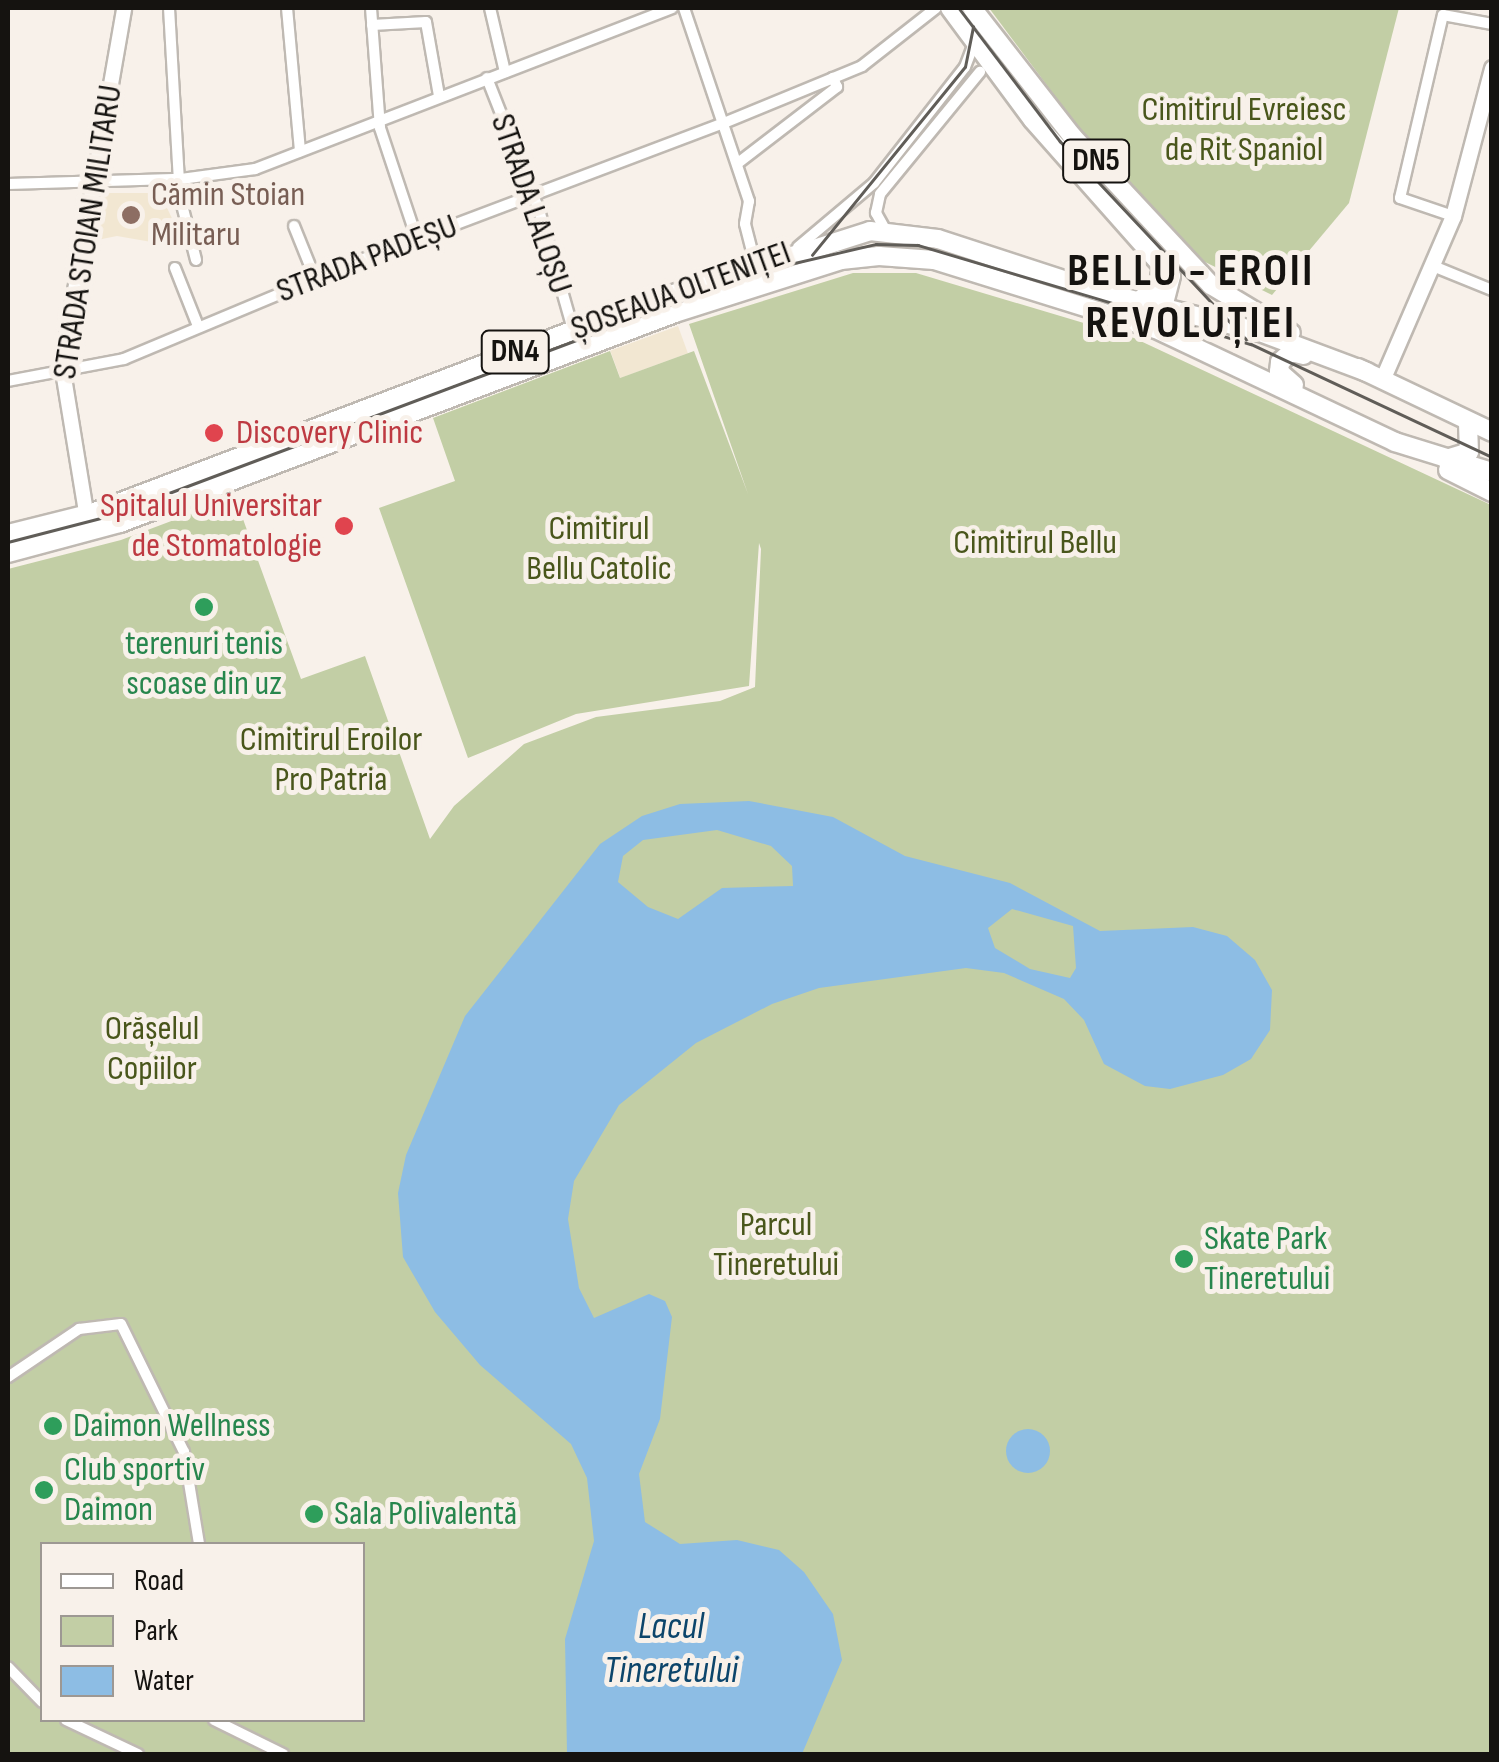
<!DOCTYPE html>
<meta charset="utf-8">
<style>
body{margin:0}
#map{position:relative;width:1499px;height:1762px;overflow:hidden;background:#f8f1ea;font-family:"Sofia Sans Condensed",sans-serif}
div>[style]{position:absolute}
.education>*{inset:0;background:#f2e7d2;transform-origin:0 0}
.green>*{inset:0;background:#c2cea5}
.water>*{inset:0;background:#8dbde4}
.round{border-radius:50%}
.roads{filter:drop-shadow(2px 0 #bfb9b2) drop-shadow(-2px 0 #bfb9b2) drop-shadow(0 2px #bfb9b2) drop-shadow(0 -2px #bfb9b2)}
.minor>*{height:10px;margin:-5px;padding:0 5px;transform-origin:5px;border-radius:5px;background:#fff}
.tertiary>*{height:14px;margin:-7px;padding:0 7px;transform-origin:7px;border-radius:7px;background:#fff}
.secondary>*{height:15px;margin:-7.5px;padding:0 7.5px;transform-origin:7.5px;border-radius:7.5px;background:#fff}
.primary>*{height:18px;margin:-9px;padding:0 9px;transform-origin:9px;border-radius:9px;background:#fff}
.tram>*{height:2.5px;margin:-1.25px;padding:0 1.25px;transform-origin:1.25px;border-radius:1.25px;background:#605d58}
.dots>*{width:28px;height:28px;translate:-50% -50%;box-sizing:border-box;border:5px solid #f8f1ea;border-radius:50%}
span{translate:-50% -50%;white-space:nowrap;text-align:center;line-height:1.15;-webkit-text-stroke:10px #f8f1ea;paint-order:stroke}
.shield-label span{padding:2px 8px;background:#f8f1ea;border:2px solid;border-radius:8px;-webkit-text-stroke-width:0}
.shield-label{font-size:32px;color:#151310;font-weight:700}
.park-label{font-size:35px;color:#49561b}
.education-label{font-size:35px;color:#785e54}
.left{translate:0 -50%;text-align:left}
.street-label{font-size:35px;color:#151310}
.health-label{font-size:35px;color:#be3a42}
.right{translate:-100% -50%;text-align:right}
.leisure-label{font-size:35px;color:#27864d}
.water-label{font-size:38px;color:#0c456b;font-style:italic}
.district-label{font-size:45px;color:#151310;font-weight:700;letter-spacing:2.5px}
.frame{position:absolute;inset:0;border:10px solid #151310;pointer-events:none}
.legend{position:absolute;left:40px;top:1542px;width:325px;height:180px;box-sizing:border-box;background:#f8f1ea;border:2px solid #9d9893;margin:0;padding:12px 18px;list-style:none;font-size:30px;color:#151310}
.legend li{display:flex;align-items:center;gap:20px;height:50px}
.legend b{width:50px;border:2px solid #9d9893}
</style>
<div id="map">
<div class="education">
<div style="clip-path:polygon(95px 193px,160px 193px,186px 248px,117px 236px,87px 242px)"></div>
<div style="left:678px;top:326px;width:29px;height:72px;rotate:70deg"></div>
</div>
<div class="green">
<div style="clip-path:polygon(989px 8px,1399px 8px,1349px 203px,1272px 295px,1201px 260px,1084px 135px)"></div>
<div style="clip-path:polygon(evenodd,853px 273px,916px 273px,1134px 338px,1491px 505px,1491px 1754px,8px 1754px,8px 569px,121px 540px,235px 497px,301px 679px,365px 656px,430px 839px,454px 806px,524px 744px,596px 717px,720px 701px,755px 687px,761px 549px,759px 543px,749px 686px,576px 714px,468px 758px,379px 508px,455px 481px,433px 418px,610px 351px,620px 378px,694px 351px,748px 494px,689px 324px,853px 273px,42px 1544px,362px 1544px,362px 1720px,42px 1720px,42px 1544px)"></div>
</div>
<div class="water">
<div style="clip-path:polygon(evenodd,749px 801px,833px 817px,905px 856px,1010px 883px,1100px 931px,1193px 927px,1227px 936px,1255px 960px,1272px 990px,1270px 1030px,1251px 1059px,1223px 1075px,1170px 1089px,1145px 1086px,1104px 1064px,1084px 1020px,1064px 999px,1004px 973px,966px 968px,819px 988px,772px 1004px,696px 1043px,619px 1105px,574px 1181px,568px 1219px,579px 1288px,594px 1318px,649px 1294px,665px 1301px,672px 1317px,660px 1419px,639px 1474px,645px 1522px,680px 1544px,737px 1540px,779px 1550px,804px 1572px,833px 1614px,842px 1660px,802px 1754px,567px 1754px,565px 1639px,594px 1541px,587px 1478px,571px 1444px,480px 1365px,435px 1312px,403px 1257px,398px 1193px,406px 1155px,465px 1016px,600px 844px,642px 816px,680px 804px,749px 801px,717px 830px,771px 846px,792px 866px,793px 886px,722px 888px,678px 919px,648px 907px,618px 882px,623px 856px,643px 840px,717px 830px,749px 801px,1012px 909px,1073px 926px,1076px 968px,1070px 978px,1030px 969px,995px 948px,988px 928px,1012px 909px)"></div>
<div class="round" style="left:1006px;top:1429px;width:44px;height:44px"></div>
</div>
<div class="roads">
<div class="minor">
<div style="left:169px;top:8px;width:189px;rotate:86.7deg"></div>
<div style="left:180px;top:197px;width:65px;rotate:75.7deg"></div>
<div style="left:287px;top:8px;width:144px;rotate:84.8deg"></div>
<div style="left:371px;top:8px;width:120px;rotate:85.7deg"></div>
<div style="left:380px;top:128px;width:117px;rotate:71.6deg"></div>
<div style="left:490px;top:8px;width:66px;rotate:76.8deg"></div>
<div style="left:684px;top:8px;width:204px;rotate:71.4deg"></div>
<div style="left:749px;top:201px;width:23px;rotate:100deg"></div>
<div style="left:745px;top:224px;width:40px;rotate:75.6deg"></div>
<div style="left:372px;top:25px;width:54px;rotate:-3.2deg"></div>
<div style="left:426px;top:22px;width:75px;rotate:80deg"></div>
<div style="left:487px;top:78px;width:142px;rotate:68.5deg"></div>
<div style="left:539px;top:210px;width:124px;rotate:74.1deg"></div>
<div style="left:738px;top:163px;width:125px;rotate:-37.5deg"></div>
<div style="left:837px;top:87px;width:10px;rotate:-114deg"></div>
<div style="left:8px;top:184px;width:173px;rotate:-1.7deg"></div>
<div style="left:181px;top:179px;width:75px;rotate:-7.7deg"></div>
<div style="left:255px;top:169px;width:447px;rotate:-21.1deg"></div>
<div style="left:1453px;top:216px;width:56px;rotate:-161.2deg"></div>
<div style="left:1400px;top:198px;width:188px;rotate:-76.8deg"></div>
<div style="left:1443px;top:15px;width:50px;rotate:10.4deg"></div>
<div style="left:294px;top:226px;width:56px;rotate:68deg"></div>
<div style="left:886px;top:231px;width:21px;rotate:-119deg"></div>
<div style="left:876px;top:213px;width:19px;rotate:-78deg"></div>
<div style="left:880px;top:194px;width:158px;rotate:-50.7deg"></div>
<div style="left:798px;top:247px;width:99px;rotate:-40.1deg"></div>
<div style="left:874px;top:183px;width:147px;rotate:-51.9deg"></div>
<div style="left:965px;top:67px;width:25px;rotate:-69deg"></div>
<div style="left:1433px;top:266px;width:64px;rotate:22.1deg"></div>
<div style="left:175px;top:268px;width:62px;rotate:68.4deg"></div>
<div style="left:8px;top:381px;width:118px;rotate:-10.7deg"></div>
<div style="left:124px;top:359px;width:257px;rotate:-22.7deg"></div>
<div style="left:361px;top:260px;width:388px;rotate:-20.7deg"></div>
<div style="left:724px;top:123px;width:149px;rotate:-22.4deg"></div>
<div style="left:862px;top:66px;width:94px;rotate:-38.1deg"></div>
<div style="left:8px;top:1377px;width:86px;rotate:-34.1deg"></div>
<div style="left:79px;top:1329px;width:42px;rotate:-6.8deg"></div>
<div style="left:121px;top:1324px;width:143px;rotate:63.8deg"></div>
<div style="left:184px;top:1452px;width:93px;rotate:80.7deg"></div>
<div style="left:8px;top:1667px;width:49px;rotate:45.8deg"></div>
<div style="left:66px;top:1720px;width:80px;rotate:25.3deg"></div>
<div style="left:214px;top:1720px;width:77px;rotate:26.2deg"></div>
</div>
<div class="tertiary">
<div style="left:88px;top:524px;width:161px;rotate:-99.3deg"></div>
<div style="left:62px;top:365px;width:362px;rotate:-80.1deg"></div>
</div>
<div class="secondary">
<div style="left:1382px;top:380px;width:179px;rotate:-66.6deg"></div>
<div style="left:1453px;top:216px;width:153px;rotate:-75.2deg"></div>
</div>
<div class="primary">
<div style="left:950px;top:8px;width:139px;rotate:53.5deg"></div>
<div style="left:1033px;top:120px;width:208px;rotate:48.5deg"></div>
<div style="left:1171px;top:276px;width:44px;rotate:104.3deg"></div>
<div style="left:972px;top:8px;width:162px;rotate:52deg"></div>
<div style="left:1072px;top:136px;width:204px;rotate:47deg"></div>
<div style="left:1211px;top:285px;width:93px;rotate:31deg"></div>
<div style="left:1138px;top:302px;width:28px;rotate:-41deg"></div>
<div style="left:1159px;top:284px;width:19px;rotate:-81deg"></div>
<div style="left:1358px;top:368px;width:148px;rotate:25.5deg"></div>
<div style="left:1294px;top:385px;width:20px;rotate:-139deg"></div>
<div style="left:1279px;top:372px;width:10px;rotate:-84deg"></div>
<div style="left:1280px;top:362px;width:15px;rotate:-42deg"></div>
<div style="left:1291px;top:352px;width:13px;rotate:13deg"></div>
<div style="left:1446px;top:459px;width:24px;rotate:-17deg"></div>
<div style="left:1469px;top:452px;width:29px;rotate:-92deg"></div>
<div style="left:1448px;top:470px;width:49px;rotate:26.6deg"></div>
<div style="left:8px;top:534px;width:87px;rotate:-14deg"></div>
<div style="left:92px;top:513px;width:595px;rotate:-20.78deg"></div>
<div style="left:648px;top:302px;width:233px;rotate:-17.7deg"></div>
<div style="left:870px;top:231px;width:68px;rotate:6.7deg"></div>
<div style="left:938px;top:239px;width:167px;rotate:18.1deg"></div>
<div style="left:1097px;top:291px;width:168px;rotate:14.1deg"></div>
<div style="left:1260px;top:332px;width:114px;rotate:20.5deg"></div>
<div style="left:8px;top:553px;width:116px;rotate:-15deg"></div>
<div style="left:120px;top:523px;width:593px;rotate:-20.73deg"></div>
<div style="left:675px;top:313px;width:174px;rotate:-17.7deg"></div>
<div style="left:841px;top:260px;width:38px;rotate:-6deg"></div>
<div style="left:879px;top:256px;width:55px;rotate:4.2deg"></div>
<div style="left:934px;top:260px;width:232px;rotate:17.3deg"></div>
<div style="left:1156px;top:329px;width:264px;rotate:25.3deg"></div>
<div style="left:1395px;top:442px;width:102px;rotate:17.2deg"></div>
</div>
</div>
<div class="tram">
<div style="left:959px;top:8px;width:167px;rotate:52.8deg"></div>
<div style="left:1060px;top:141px;width:272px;rotate:46.8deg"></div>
<div style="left:812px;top:255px;width:242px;rotate:-50.9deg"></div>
<div style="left:965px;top:67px;width:41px;rotate:-78.7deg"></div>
<div style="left:8px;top:542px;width:100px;rotate:-14.5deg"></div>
<div style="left:105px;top:517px;width:700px;rotate:-20.58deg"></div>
<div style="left:760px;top:271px;width:119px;rotate:-13.1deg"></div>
<div style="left:876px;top:244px;width:42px;rotate:1.4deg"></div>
<div style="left:918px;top:245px;width:347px;rotate:16.6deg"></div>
<div style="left:1251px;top:344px;width:266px;rotate:25.1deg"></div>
</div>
<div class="dots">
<div style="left:131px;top:215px;background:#8d6e63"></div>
<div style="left:214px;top:433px;background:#e0444e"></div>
<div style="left:344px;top:526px;background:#e0444e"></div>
<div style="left:204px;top:607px;background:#2e9e5b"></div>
<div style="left:1184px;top:1259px;background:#2e9e5b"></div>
<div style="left:53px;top:1426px;background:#2e9e5b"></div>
<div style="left:44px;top:1490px;background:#2e9e5b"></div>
<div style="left:314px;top:1514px;background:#2e9e5b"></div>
</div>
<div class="shield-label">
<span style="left:1096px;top:161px">DN5</span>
<span style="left:515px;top:352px">DN4</span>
</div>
<div class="park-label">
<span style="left:1244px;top:130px">Cimitirul Evreiesc<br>de Rit Spaniol</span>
<span style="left:599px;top:549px">Cimitirul<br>Bellu Catolic</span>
<span style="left:1035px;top:543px">Cimitirul Bellu</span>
<span style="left:331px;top:760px">Cimitirul Eroilor<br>Pro Patria</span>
<span style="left:152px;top:1049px">Orășelul<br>Copiilor</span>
<span style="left:776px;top:1245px">Parcul<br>Tineretului</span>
</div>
<div class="education-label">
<span class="left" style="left:151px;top:215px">Cămin Stoian<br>Militaru</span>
</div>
<div class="street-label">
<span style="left:531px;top:204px;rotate:71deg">STRADA LALOȘU</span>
<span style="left:88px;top:232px;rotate:-81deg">STRADA STOIAN MILITARU</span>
<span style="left:367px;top:259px;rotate:-21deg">STRADA PADEȘU</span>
<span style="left:681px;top:291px;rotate:-20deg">ȘOSEAUA OLTENIȚEI</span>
</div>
<div class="health-label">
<span class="left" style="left:236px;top:433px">Discovery Clinic</span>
<span class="right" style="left:322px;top:526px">Spitalul Universitar<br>de Stomatologie</span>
</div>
<div class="leisure-label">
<span style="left:204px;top:664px">terenuri tenis<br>scoase din uz</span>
<span class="left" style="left:1204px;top:1259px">Skate Park<br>Tineretului</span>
<span class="left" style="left:73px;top:1426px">Daimon Wellness</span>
<span class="left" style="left:64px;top:1490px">Club sportiv<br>Daimon</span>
<span class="left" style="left:334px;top:1514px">Sala Polivalentă</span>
</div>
<div class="water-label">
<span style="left:671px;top:1649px">Lacul<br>Tineretului</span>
</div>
<div class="district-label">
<span style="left:1191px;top:298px">BELLU - EROII<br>REVOLUȚIEI</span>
</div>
<div class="frame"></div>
<ul class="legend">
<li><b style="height:12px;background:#fff"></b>Road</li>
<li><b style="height:28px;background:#c2cea5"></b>Park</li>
<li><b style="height:28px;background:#8dbde4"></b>Water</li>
</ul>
</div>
